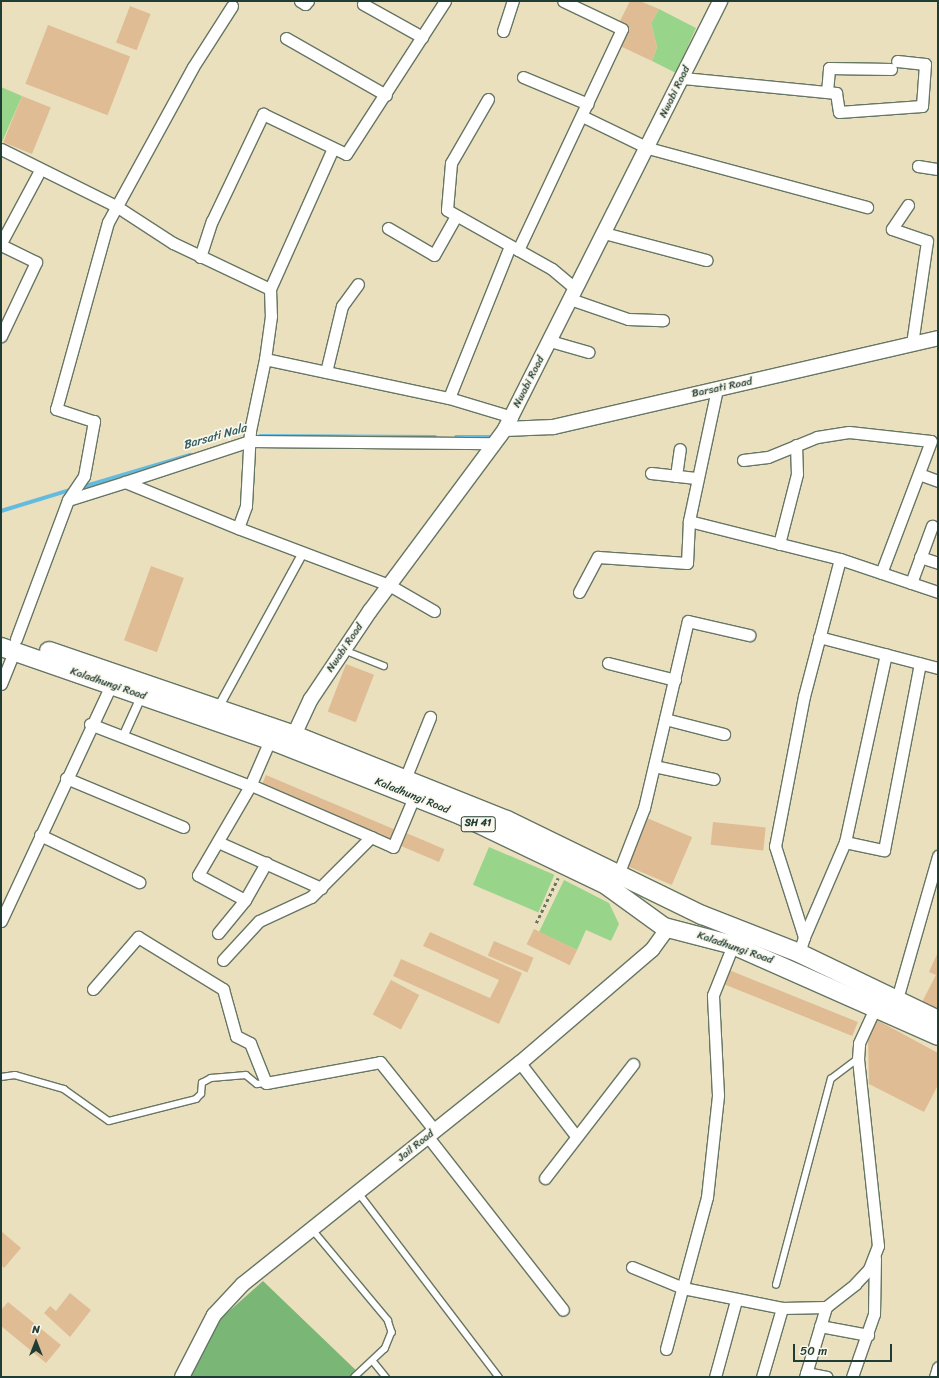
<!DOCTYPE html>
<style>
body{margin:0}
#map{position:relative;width:939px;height:1378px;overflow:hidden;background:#ebe0be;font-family:Sriracha,sans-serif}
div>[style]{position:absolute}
.green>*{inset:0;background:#98d58a;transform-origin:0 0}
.forest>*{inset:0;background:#7ab676}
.stream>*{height:4px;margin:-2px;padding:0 2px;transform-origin:2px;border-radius:2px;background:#63bbe0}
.building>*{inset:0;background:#dfbc93;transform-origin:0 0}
.path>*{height:2.5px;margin-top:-1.25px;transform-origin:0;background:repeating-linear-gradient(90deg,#667664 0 3px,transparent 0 6px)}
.roads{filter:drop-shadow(1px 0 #667664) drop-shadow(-1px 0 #667664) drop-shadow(0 1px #667664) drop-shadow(0 -1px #667664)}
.service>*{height:5.5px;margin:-2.75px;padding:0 2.75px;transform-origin:2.75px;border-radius:2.75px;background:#fff}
.pedestrian>*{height:8px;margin:-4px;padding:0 4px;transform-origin:4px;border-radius:4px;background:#fff}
.minor>*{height:11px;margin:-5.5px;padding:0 5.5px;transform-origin:5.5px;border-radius:5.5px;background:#fff}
.tertiary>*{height:14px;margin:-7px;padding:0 7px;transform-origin:7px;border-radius:7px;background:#fff}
.primary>*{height:18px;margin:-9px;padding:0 9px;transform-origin:9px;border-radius:9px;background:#fff}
span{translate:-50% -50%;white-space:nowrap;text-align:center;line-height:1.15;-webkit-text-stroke:3.5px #fbf7ec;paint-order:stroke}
.shield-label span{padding:1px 3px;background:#fbf7ec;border:1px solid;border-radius:3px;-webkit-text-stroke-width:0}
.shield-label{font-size:10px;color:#1f3d34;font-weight:700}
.street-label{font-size:11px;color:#1f3d34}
.water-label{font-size:12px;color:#305c5f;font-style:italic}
.frame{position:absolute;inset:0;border:2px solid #1f3d34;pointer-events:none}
.north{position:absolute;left:16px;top:1322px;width:40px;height:40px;-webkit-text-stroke:3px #fbf7ec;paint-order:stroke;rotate:0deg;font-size:11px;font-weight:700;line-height:16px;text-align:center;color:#1f3d34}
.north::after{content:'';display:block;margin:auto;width:14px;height:18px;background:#1f3d34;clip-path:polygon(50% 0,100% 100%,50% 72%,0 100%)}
.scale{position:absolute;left:793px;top:1344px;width:99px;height:18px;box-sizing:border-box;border:2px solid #1f3d34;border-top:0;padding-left:5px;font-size:12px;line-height:14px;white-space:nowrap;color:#1f3d34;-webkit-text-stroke:3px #fbf7ec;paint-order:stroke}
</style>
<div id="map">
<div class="green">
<div style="clip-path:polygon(659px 9px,696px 28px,676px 73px,652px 61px,657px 47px,651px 23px)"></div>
<div style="clip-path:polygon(1px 87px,22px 96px,2px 142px,1px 142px)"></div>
<div style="left:489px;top:847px;width:71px;height:41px;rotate:23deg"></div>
<div style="clip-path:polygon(564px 880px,609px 903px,619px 924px,611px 941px,586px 930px,577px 950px,539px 932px)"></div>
</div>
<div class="forest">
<div style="clip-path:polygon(263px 1281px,363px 1377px,191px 1377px,218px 1321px)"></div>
</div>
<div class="stream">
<div style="left:260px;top:436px;width:175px;rotate:0.3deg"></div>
<div style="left:456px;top:437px;width:33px"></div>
<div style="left:79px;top:488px;width:116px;rotate:-16.6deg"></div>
<div style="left:1px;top:511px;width:75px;rotate:-17deg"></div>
</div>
<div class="building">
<div style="clip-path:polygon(630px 1px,640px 1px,659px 9px,651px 23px,657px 47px,652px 61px,620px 46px,628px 29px,619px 23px)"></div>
<div style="left:130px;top:6px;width:22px;height:39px;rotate:21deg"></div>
<div style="left:48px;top:25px;width:88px;height:63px;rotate:21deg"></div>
<div style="left:22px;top:96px;width:31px;height:50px;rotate:22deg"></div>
<div style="left:151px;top:566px;width:35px;height:79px;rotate:20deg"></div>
<div style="left:346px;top:664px;width:30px;height:51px;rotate:21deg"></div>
<div style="left:266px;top:775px;width:141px;height:12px;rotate:23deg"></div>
<div style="left:647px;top:818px;width:49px;height:52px;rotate:23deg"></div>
<div style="left:713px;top:822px;width:53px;height:23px;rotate:6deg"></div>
<div style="left:404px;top:832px;width:44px;height:14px;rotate:23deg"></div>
<div style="left:534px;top:929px;width:48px;height:17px;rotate:26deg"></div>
<div style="clip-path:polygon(430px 932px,522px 973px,499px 1024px,393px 976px,401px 959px,490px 998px,499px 980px,423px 946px)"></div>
<div style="left:494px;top:941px;width:43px;height:16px;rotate:23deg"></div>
<div style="clip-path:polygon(938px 952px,938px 1013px,921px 1004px,936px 975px,929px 972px)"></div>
<div style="left:729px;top:970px;width:139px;height:15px;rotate:22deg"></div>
<div style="left:391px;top:980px;width:32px;height:39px;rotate:28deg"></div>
<div style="clip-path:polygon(877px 1020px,938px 1053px,938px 1085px,924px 1112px,869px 1084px,868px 1038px)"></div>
<div style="clip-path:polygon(1px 1231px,21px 1248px,4px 1268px,1px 1265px)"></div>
<div style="clip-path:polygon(70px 1293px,91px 1310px,70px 1337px,44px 1313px,50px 1306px,56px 1311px)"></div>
<div style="clip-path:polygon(8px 1302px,61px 1345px,46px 1363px,1px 1326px,1px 1310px)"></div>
</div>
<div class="path">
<div style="left:536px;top:923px;width:50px;rotate:-63.9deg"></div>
</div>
<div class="roads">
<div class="service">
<div style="left:344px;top:650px;width:43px;rotate:21.8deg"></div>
<div style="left:1px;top:1077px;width:14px;rotate:-8deg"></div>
<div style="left:15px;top:1075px;width:51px;rotate:15.9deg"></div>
<div style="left:64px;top:1089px;width:55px;rotate:35.4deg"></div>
<div style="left:109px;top:1121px;width:90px;rotate:-14.2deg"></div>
<div style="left:196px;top:1099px;width:7px;rotate:-45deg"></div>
<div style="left:201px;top:1094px;width:11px;rotate:-85deg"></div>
<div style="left:202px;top:1083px;width:10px;rotate:-29deg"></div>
<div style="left:211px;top:1078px;width:35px;rotate:-5deg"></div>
<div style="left:246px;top:1075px;width:14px;rotate:39deg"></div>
<div style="left:257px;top:1084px;width:9px;rotate:-6deg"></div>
<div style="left:358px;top:1192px;width:233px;rotate:52.7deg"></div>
<div style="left:312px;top:1229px;width:119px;rotate:50.1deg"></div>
<div style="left:388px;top:1320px;width:13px;rotate:72deg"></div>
<div style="left:392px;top:1332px;width:18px;rotate:112deg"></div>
<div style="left:385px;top:1349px;width:41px;rotate:137deg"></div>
<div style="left:776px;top:1285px;width:213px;rotate:-75.1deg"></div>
<div style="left:831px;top:1079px;width:34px;rotate:-37deg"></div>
<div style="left:373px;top:1361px;width:21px;rotate:51deg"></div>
</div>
<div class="pedestrian">
<div style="left:218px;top:708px;width:177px;rotate:-61.3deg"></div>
<div style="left:123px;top:737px;width:46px;rotate:-65.7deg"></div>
</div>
<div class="minor">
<div style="left:300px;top:1px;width:6px;rotate:31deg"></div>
<div style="left:305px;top:4px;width:4px;rotate:-45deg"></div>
<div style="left:363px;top:4px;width:68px;rotate:29.2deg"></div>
<div style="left:232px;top:6px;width:72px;rotate:122.6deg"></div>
<div style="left:193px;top:67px;width:177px;rotate:118.7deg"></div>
<div style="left:108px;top:222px;width:194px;rotate:105.5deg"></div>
<div style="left:56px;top:409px;width:40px;rotate:18deg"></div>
<div style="left:94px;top:421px;width:56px;rotate:100.3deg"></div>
<div style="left:84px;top:476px;width:29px;rotate:124deg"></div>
<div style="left:68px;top:500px;width:60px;rotate:-17.5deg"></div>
<div style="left:125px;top:482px;width:122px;rotate:22.2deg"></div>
<div style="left:503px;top:31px;width:32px;rotate:-72deg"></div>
<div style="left:286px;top:38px;width:115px;rotate:29.7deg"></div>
<div style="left:523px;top:77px;width:70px;rotate:22.6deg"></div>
<div style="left:683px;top:78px;width:154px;rotate:5.6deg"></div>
<div style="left:836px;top:93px;width:19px;rotate:81deg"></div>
<div style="left:839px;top:112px;width:83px;rotate:-4.1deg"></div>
<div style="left:922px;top:106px;width:42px;rotate:-85.9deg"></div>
<div style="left:925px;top:64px;width:28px;rotate:-174deg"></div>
<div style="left:827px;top:92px;width:24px;rotate:-85deg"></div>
<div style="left:829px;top:68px;width:62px;rotate:0.9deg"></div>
<div style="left:488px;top:99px;width:74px;rotate:120deg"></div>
<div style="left:451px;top:163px;width:47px;rotate:94.9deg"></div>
<div style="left:447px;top:210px;width:120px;rotate:29.3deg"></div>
<div style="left:552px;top:269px;width:31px;rotate:40deg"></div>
<div style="left:582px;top:116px;width:73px;rotate:25.9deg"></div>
<div style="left:648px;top:148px;width:227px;rotate:15.1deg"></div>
<div style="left:1px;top:149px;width:128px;rotate:26.4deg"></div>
<div style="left:116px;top:206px;width:68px;rotate:33deg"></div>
<div style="left:173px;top:243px;width:107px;rotate:25.4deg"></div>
<div style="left:270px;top:289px;width:27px;rotate:88deg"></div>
<div style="left:271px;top:316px;width:43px;rotate:97.9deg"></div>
<div style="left:265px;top:359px;width:74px;rotate:101.8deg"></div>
<div style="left:250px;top:431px;width:75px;rotate:93.1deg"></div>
<div style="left:246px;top:506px;width:23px;rotate:110deg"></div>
<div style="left:238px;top:528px;width:161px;rotate:20.7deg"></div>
<div style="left:389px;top:585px;width:52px;rotate:30deg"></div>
<div style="left:918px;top:166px;width:20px;rotate:9deg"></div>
<div style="left:908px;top:205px;width:29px;rotate:124deg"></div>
<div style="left:892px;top:229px;width:37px;rotate:19deg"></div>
<div style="left:927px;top:241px;width:104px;rotate:98.3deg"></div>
<div style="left:388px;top:228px;width:53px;rotate:30.4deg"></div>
<div style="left:434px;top:255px;width:45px;rotate:-60.6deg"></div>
<div style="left:604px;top:233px;width:106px;rotate:14.8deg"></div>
<div style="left:1px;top:243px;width:78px;rotate:-61.8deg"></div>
<div style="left:1px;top:245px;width:39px;rotate:26deg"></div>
<div style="left:36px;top:262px;width:82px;rotate:115.3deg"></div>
<div style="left:510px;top:246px;width:164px;rotate:111.9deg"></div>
<div style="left:449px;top:398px;width:66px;rotate:16.8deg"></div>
<div style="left:518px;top:250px;width:244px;rotate:-64.8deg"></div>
<div style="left:622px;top:29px;width:65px;rotate:-154.6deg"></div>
<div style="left:200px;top:257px;width:38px;rotate:-72deg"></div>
<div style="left:212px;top:221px;width:119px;rotate:-64.5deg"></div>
<div style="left:263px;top:114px;width:92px;rotate:25.7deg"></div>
<div style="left:346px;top:154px;width:182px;rotate:-57.1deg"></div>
<div style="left:270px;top:289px;width:154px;rotate:-65.9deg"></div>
<div style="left:570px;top:299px;width:61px;rotate:19deg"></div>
<div style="left:628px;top:319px;width:35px;rotate:2deg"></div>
<div style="left:550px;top:341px;width:40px;rotate:16deg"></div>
<div style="left:265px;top:359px;width:188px;rotate:12deg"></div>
<div style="left:326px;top:372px;width:68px;rotate:-76.4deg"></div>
<div style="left:342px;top:306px;width:27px;rotate:-54deg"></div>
<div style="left:717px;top:389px;width:135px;rotate:102deg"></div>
<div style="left:689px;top:521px;width:156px;rotate:14.1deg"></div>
<div style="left:840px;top:559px;width:142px;rotate:104.7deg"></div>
<div style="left:804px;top:696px;width:153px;rotate:100.9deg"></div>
<div style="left:775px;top:846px;width:96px;rotate:72.3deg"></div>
<div style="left:804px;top:937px;width:17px;rotate:107deg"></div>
<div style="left:743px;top:460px;width:25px;rotate:-7deg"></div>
<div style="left:768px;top:457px;width:53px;rotate:-22.2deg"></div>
<div style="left:817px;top:437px;width:32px;rotate:-9deg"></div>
<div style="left:849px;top:432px;width:82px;rotate:6.3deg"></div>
<div style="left:931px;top:441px;width:141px;rotate:110.7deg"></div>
<div style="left:651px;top:473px;width:45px;rotate:6.3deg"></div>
<div style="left:919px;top:474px;width:20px;rotate:20deg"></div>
<div style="left:676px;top:476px;width:27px;rotate:-82deg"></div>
<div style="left:125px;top:482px;width:132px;rotate:-18.2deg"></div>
<div style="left:250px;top:441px;width:245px;rotate:0.5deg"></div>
<div style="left:779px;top:544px;width:72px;rotate:-75.6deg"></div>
<div style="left:797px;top:474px;width:29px;rotate:-92deg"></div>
<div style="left:920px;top:557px;width:19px;rotate:18deg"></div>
<div style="left:840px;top:559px;width:103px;rotate:18.6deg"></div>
<div style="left:911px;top:583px;width:61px;rotate:-69.8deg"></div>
<div style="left:579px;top:592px;width:40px;rotate:-62deg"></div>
<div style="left:598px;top:557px;width:89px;rotate:3.9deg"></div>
<div style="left:687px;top:563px;width:42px;rotate:-87.3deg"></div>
<div style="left:819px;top:637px;width:123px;rotate:14.6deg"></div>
<div style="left:16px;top:639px;width:148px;rotate:-69.5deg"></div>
<div style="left:608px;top:663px;width:69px;rotate:14.2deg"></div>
<div style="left:1px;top:684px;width:35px;rotate:-68deg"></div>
<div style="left:665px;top:719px;width:61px;rotate:14.3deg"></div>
<div style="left:90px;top:724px;width:172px;rotate:21.2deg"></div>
<div style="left:654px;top:766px;width:61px;rotate:12.2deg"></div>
<div style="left:66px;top:778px;width:127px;rotate:22.7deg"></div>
<div style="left:405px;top:779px;width:67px;rotate:-68deg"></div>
<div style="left:251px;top:785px;width:131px;rotate:23.4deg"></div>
<div style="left:40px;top:835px;width:110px;rotate:25.4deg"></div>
<div style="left:218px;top:842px;width:113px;rotate:24.1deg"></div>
<div style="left:845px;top:842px;width:40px;rotate:12deg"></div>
<div style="left:884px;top:850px;width:190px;rotate:-79.1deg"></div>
<div style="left:619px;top:872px;width:69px;rotate:-68.7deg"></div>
<div style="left:644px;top:808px;width:192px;rotate:-76.8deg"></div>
<div style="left:688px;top:621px;width:63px;rotate:12.9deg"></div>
<div style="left:245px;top:900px;width:43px;rotate:-60.4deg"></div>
<div style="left:1px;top:921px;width:260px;rotate:-65deg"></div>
<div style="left:218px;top:933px;width:43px;rotate:-50.7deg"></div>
<div style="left:245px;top:900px;width:53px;rotate:-152deg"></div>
<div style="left:198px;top:875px;width:103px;rotate:-59.7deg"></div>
<div style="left:250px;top:786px;width:50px;rotate:-66.5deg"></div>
<div style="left:804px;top:937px;width:103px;rotate:-66.7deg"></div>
<div style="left:845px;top:842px;width:192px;rotate:-77.7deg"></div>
<div style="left:223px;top:960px;width:53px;rotate:-47.3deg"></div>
<div style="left:259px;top:921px;width:57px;rotate:-24.8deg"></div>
<div style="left:311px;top:897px;width:85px;rotate:-45deg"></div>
<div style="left:371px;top:837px;width:24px;rotate:24deg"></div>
<div style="left:393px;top:847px;width:54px;rotate:-67.2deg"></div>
<div style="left:93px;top:989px;width:69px;rotate:-49.1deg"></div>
<div style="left:138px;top:937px;width:100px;rotate:31.5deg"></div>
<div style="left:223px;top:989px;width:49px;rotate:74.5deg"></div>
<div style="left:236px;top:1036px;width:16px;rotate:27deg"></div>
<div style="left:250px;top:1043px;width:43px;rotate:68.2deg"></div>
<div style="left:266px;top:1083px;width:116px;rotate:-10.4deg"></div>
<div style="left:380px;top:1062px;width:88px;rotate:51.4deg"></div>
<div style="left:897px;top:999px;width:149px;rotate:-74deg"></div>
<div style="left:520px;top:1063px;width:92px;rotate:52.5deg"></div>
<div style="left:428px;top:1137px;width:219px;rotate:52deg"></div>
<div style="left:545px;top:1178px;width:144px;rotate:-52.3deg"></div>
<div style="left:632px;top:1267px;width:55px;rotate:22.4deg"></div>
<div style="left:683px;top:1288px;width:101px;rotate:11.4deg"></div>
<div style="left:782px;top:1308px;width:44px;rotate:-1.3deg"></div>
<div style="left:826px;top:1307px;width:37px;rotate:-38deg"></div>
<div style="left:855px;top:1284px;width:21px;rotate:-47deg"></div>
<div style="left:869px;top:1269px;width:25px;rotate:-69deg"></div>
<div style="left:878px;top:1246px;width:188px;rotate:-96.1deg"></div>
<div style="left:858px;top:1059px;width:16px;rotate:-86deg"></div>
<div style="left:859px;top:1043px;width:41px;rotate:-65.3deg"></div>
<div style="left:820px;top:1326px;width:49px;rotate:10.6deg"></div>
<div style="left:666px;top:1349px;width:157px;rotate:-74.9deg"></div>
<div style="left:707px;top:1197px;width:103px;rotate:-83.8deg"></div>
<div style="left:718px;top:1095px;width:100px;rotate:-92.9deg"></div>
<div style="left:713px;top:995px;width:54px;rotate:-68.2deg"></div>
<div style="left:806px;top:1373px;width:21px;rotate:11deg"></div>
<div style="left:715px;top:1377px;width:80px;rotate:-74.7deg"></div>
<div style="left:762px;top:1377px;width:72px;rotate:-73.8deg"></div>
<div style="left:805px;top:1377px;width:73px;rotate:-73.3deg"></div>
<div style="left:852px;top:1377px;width:67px;rotate:-70.8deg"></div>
<div style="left:874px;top:1314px;width:56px;rotate:-89deg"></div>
<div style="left:935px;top:1377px;width:10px;rotate:-73deg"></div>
</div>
<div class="tertiary">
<div style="left:505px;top:429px;width:48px;rotate:-2.4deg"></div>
<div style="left:553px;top:427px;width:395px;rotate:-13deg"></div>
<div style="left:294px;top:735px;width:40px;rotate:-65deg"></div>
<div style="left:311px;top:699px;width:106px;rotate:-56.2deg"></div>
<div style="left:370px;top:611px;width:227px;rotate:-53.4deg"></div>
<div style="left:505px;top:429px;width:479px;rotate:-63.3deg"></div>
<div style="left:182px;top:1377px;width:70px;rotate:-62.7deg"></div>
<div style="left:214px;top:1315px;width:42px;rotate:-46.9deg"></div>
<div style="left:243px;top:1284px;width:354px;rotate:-38.6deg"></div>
<div style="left:520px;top:1063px;width:174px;rotate:-40.6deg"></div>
<div style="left:652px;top:950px;width:26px;rotate:-54deg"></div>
</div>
<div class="primary">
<div style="left:1px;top:647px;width:285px;rotate:19.1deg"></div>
<div style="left:270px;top:740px;width:204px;rotate:21.5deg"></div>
<div style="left:460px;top:815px;width:162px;rotate:25.6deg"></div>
<div style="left:606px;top:885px;width:72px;rotate:35.9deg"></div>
<div style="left:664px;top:927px;width:71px;rotate:14.6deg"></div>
<div style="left:733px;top:945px;width:224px;rotate:23.9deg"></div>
<div style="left:49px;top:651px;width:259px;rotate:18.9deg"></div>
<div style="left:294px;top:735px;width:229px;rotate:21.8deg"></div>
<div style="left:507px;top:820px;width:217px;rotate:26deg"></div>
<div style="left:702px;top:915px;width:104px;rotate:21.4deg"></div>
<div style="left:799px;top:953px;width:154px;rotate:25.7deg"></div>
</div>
</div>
<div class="shield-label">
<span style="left:478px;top:824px">SH 41</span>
</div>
<div class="street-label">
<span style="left:675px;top:92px;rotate:-64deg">Nwabi Road</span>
<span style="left:529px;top:382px;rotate:-63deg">Nwabi Road</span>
<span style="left:722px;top:388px;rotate:-12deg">Barsati Road</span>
<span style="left:345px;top:648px;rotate:-56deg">Nwabi Road</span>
<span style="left:108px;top:684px;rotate:19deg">Kaladhungi Road</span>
<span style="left:412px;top:796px;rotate:22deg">Kaladhungi Road</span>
<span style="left:735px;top:948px;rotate:19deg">Kaladhungi Road</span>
<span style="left:416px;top:1146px;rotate:-39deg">Jail Road</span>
</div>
<div class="water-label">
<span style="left:215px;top:437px;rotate:-16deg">Barsati Nala</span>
</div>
<div class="frame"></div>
<div class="north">N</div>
<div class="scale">50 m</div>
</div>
